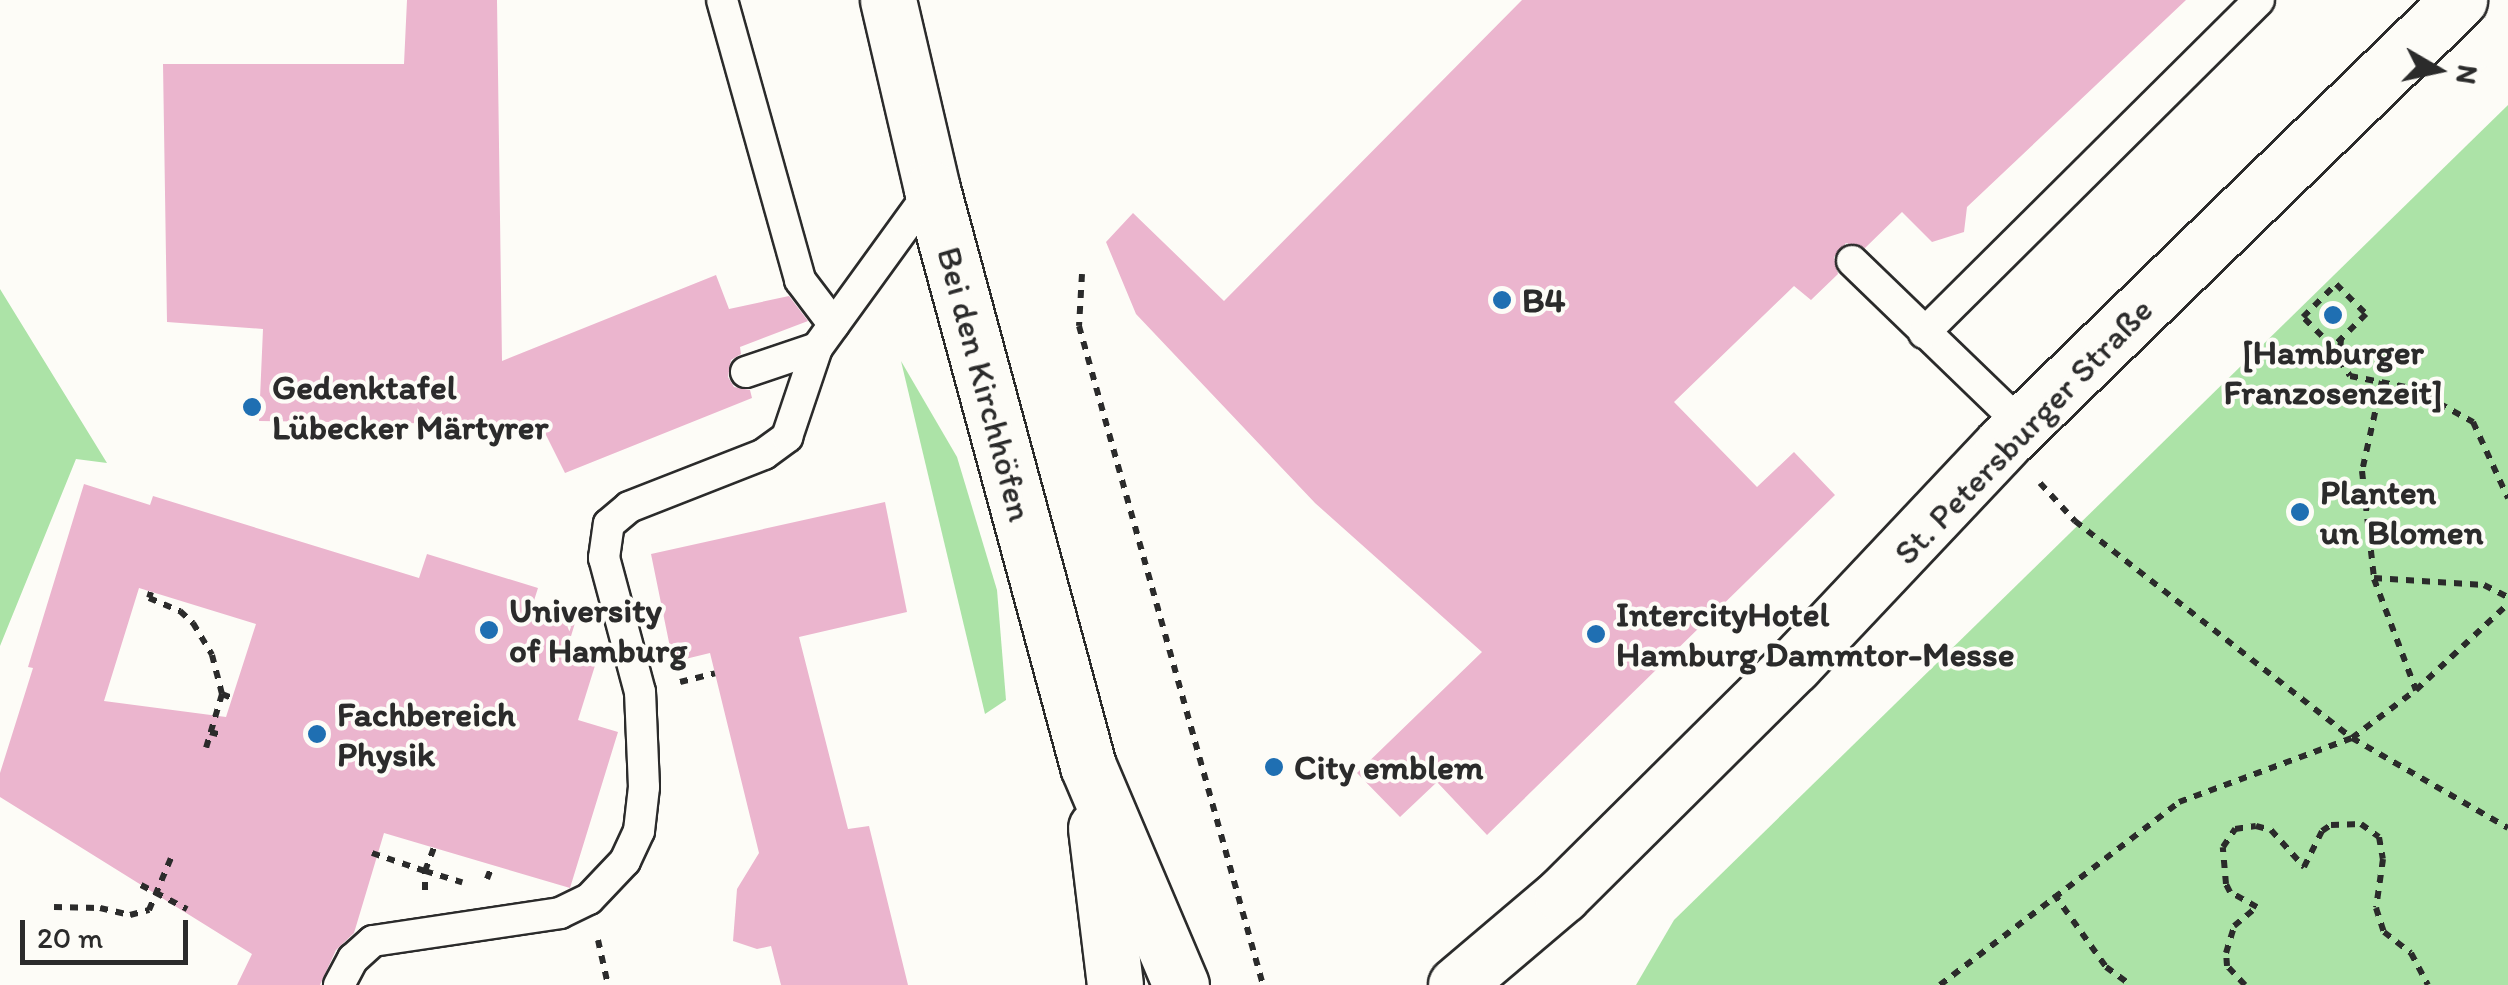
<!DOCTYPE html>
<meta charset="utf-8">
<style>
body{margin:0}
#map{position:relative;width:2508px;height:985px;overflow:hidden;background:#fdfcf7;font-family:Itim,sans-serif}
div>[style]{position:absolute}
.green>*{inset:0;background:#ace3a7}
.building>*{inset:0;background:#ebb5ce}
.path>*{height:6px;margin-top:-3px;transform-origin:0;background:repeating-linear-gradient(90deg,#2b2b2b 0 8px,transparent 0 16px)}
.roads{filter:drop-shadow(2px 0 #2b2b2b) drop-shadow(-2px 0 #2b2b2b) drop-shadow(0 2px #2b2b2b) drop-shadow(0 -2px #2b2b2b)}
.service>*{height:30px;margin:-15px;padding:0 15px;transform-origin:15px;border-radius:15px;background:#fdfcf7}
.minor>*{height:55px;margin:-27.5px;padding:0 27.5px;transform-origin:27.5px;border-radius:27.5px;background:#fdfcf7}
.tertiary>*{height:55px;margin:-27.5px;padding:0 27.5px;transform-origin:27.5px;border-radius:27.5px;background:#fdfcf7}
.dots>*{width:28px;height:28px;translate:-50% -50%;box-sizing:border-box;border:5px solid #fdfcf7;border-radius:50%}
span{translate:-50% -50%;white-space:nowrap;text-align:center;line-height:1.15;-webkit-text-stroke:8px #fdfcf7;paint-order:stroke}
.poi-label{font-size:35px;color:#2b2b2b;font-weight:700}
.left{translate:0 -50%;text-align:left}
.street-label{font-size:35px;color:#2b2b2b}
.north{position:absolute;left:2388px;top:20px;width:100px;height:100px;-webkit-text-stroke:8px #fdfcf7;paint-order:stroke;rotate:99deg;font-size:28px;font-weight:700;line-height:40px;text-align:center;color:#2b2b2b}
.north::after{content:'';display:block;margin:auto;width:35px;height:45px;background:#2b2b2b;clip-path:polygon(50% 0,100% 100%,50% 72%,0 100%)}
.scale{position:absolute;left:20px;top:920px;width:168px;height:45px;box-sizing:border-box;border:5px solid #2b2b2b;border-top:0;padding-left:12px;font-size:30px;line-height:35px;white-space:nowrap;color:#2b2b2b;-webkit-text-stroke:8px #fdfcf7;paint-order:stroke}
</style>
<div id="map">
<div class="green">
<div style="clip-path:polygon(2508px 105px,2508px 985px,1636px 985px,1674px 920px)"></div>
<div style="clip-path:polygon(0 289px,107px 463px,76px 459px,0 646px)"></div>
<div style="clip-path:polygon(901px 361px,957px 457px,997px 590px,1006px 700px,985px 714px)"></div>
</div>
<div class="building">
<div style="clip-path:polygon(407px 0,497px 0,502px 361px,716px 275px,729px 309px,789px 296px,808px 321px,740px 347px,741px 354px,731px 360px,728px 377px,734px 387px,750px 390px,752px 398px,565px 473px,541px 425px,259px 421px,263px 329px,167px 322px,163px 64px,404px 64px)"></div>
<div style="clip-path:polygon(1522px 0,2186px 0,1967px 207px,1964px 232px,1932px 242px,1902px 212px,1865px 248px,1846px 243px,1834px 257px,1838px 274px,1811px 300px,1794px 286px,1674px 402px,1757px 487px,1794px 452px,1835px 495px,1487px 835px,1437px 782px,1400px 817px,1357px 773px,1482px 652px,1315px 503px,1136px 314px,1106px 242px,1133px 213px,1224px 301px)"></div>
<div style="clip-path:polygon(evenodd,84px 484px,150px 505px,153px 496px,419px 578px,427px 554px,538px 588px,531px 610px,575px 623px,568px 646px,598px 656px,578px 720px,618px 732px,570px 888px,384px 833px,354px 933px,336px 950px,320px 985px,237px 985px,252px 954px,0 797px,0 773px,33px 668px,28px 667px,84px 484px,139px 588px,256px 624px,226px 717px,104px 701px,139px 588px)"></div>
<div style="clip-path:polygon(885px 502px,907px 612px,799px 637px,848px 829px,869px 826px,908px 985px,781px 985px,771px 946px,757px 949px,733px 941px,737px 889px,759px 853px,710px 653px,673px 662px,651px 554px)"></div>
</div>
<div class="path">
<div style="left:1082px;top:274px;width:52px;rotate:93.3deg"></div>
<div style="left:1079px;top:326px;width:684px;rotate:74.4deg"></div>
<div style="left:2336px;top:284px;width:42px;rotate:45deg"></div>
<div style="left:2366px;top:314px;width:47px;rotate:135deg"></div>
<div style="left:2333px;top:347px;width:42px;rotate:-135deg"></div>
<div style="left:2303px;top:317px;width:47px;rotate:-45deg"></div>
<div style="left:2341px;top:339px;width:21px;rotate:95deg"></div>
<div style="left:2339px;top:360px;width:19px;rotate:55deg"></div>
<div style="left:2350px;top:376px;width:62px;rotate:11.1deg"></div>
<div style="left:2411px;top:388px;width:71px;rotate:28.7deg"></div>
<div style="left:2473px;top:422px;width:84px;rotate:65.3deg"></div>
<div style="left:2382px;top:381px;width:92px;rotate:102.5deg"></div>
<div style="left:2362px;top:471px;width:108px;rotate:83.6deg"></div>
<div style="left:2374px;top:578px;width:110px;rotate:3.6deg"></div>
<div style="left:2484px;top:585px;width:27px;rotate:27deg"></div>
<div style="left:2040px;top:483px;width:52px;rotate:47.4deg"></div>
<div style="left:2075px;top:521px;width:352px;rotate:38.1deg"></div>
<div style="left:2352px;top:738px;width:180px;rotate:30deg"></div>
<div style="left:2374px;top:579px;width:119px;rotate:69.3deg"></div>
<div style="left:151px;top:592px;width:6px;rotate:108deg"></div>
<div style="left:149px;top:598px;width:34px;rotate:23deg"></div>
<div style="left:180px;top:611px;width:18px;rotate:43deg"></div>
<div style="left:193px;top:623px;width:37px;rotate:59deg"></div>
<div style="left:212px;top:655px;width:40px;rotate:75.6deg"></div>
<div style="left:222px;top:694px;width:56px;rotate:106.5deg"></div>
<div style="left:680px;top:682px;width:36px;rotate:-14deg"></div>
<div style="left:222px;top:694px;width:11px;rotate:22deg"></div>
<div style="left:210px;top:732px;width:11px;rotate:15deg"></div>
<div style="left:372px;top:853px;width:56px;rotate:18.8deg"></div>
<div style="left:425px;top:871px;width:25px;rotate:-69deg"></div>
<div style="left:487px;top:879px;width:14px;rotate:-69deg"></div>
<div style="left:141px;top:885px;width:52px;rotate:27.6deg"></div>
<div style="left:425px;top:890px;width:19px;rotate:-90deg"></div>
<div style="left:425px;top:871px;width:39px;rotate:17deg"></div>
<div style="left:2054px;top:894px;width:90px;rotate:54.5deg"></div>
<div style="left:2106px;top:967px;width:31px;rotate:36deg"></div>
<div style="left:54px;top:907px;width:46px;rotate:1.2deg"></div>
<div style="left:100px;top:908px;width:31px;rotate:13deg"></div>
<div style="left:130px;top:915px;width:20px;rotate:-15deg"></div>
<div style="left:149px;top:910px;width:56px;rotate:-67.1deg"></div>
<div style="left:598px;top:940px;width:46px;rotate:77.5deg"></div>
<div style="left:1940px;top:985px;width:301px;rotate:-37.4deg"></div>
<div style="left:2179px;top:802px;width:184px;rotate:-20.3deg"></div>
<div style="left:2352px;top:738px;width:80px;rotate:-36.9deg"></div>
<div style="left:2416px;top:690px;width:126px;rotate:-43.1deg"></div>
<div style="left:2245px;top:985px;width:26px;rotate:-133deg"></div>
<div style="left:2227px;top:966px;width:13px;rotate:-94deg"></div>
<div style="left:2226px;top:953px;width:28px;rotate:-73deg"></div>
<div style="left:2234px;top:926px;width:30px;rotate:-40deg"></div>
<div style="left:2257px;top:907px;width:31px;rotate:-151deg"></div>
<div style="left:2230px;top:892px;width:9px;rotate:-117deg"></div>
<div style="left:2226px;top:884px;width:37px;rotate:-95deg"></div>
<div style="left:2223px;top:847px;width:22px;rotate:-56deg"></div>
<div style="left:2235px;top:829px;width:21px;rotate:-8deg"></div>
<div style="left:2256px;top:826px;width:16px;rotate:15deg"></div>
<div style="left:2271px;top:830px;width:50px;rotate:48.3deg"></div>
<div style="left:2304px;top:867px;width:40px;rotate:-63.4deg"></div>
<div style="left:2322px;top:831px;width:11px;rotate:-34deg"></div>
<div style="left:2331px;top:825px;width:30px;rotate:-2deg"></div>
<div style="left:2361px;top:824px;width:22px;rotate:36deg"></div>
<div style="left:2379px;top:837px;width:22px;rotate:80deg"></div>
<div style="left:2383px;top:859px;width:49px;rotate:98.1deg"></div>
<div style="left:2376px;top:908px;width:25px;rotate:72deg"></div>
<div style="left:2384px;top:932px;width:34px;rotate:38deg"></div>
<div style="left:2411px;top:953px;width:36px;rotate:62deg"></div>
</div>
<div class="roads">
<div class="service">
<div style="left:722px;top:0;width:291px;rotate:74.4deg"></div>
<div style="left:800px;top:280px;width:56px;rotate:52.9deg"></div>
<div style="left:1852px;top:261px;width:236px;rotate:44deg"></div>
<div style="left:1924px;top:333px;width:472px;rotate:-44.8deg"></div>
<div style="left:746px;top:372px;width:75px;rotate:-18.7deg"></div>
<div style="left:817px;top:348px;width:196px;rotate:-54.1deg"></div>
<div style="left:339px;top:985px;width:30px;rotate:-62deg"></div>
<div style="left:353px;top:959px;width:27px;rotate:-42deg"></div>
<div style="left:373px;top:941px;width:189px;rotate:-8.5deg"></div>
<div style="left:560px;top:913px;width:32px;rotate:-26deg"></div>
<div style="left:589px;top:899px;width:52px;rotate:-46.5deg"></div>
<div style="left:625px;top:861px;width:33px;rotate:-65deg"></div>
<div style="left:639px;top:831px;width:44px;rotate:-83.5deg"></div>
<div style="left:644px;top:787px;width:95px;rotate:-92.4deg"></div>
<div style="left:640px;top:692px;width:139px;rotate:-105deg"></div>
<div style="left:604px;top:558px;width:34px;rotate:-82deg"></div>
<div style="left:609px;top:524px;width:26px;rotate:-40deg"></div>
<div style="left:629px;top:507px;width:145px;rotate:-21.4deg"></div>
<div style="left:764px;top:454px;width:29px;rotate:-36deg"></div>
<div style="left:787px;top:437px;width:94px;rotate:-71.4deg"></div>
</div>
<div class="minor">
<div style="left:888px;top:0;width:194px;rotate:76.9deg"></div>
<div style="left:932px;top:189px;width:598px;rotate:74.87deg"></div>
<div style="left:1088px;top:766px;width:238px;rotate:67deg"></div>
<div style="left:1096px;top:828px;width:158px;rotate:83.1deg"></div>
</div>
<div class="tertiary">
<div style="left:1456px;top:985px;width:139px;rotate:-40.3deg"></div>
<div style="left:1562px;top:895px;width:327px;rotate:-44.8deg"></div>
<div style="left:1794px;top:665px;width:305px;rotate:-46.7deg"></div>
<div style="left:2003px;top:443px;width:636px;rotate:-44.17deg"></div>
</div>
</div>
<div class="dots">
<div style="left:1502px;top:300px;background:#1f6fb2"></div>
<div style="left:2333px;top:315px;background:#1f6fb2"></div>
<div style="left:252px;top:407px;background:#1f6fb2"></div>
<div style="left:2300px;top:512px;background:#1f6fb2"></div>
<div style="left:489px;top:630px;background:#1f6fb2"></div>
<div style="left:1596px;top:634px;background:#1f6fb2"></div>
<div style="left:317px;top:734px;background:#1f6fb2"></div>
<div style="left:1274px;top:767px;background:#1f6fb2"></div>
</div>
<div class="poi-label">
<span class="left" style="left:1522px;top:300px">B4</span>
<span style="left:2333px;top:372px">[Hamburger<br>Franzosenzeit]</span>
<span class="left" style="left:272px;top:407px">Gedenktafel<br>Lübecker Märtyrer</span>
<span class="left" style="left:2320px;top:512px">Planten<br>un Blomen</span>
<span class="left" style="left:509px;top:630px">University<br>of Hamburg</span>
<span class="left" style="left:1616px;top:634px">IntercityHotel<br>Hamburg Dammtor-Messe</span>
<span class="left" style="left:337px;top:734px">Fachbereich<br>Physik</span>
<span class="left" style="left:1294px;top:767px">City emblem</span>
</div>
<div class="street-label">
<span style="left:985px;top:384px;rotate:75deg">Bei den Kirchhöfen</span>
<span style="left:2023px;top:431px;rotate:-46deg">St. Petersburger Straße</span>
</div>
<div class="north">N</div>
<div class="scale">20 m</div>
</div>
